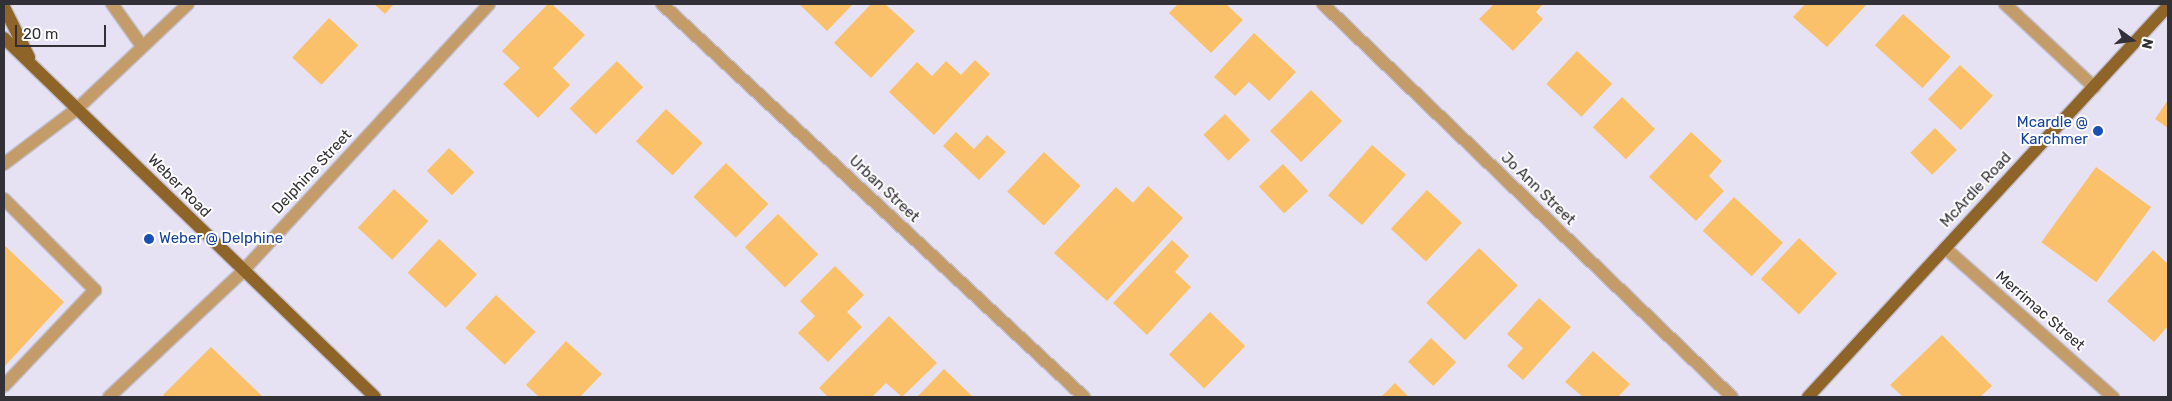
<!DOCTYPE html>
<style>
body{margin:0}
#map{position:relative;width:2172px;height:401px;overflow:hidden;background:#e6e2f3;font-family:Rubik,sans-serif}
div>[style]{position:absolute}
.building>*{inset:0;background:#fac16a;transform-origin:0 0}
.roads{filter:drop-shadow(1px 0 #c2bfcd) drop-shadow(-1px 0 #c2bfcd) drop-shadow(0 1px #c2bfcd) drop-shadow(0 -1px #c2bfcd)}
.minor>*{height:12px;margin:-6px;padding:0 6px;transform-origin:6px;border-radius:6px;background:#c49c69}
.major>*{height:12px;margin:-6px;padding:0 6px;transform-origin:6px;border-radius:6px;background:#8f6428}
.dots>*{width:14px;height:14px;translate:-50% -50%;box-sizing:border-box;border:2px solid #fff;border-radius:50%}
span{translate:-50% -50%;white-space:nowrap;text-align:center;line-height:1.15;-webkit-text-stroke:4px #fff;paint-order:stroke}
.transit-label{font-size:15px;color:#164399}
.right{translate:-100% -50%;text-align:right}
.left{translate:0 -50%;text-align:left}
.street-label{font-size:15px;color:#323137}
.frame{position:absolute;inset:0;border:5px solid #323137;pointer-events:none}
.north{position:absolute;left:2107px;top:15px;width:50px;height:50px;-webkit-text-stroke:4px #fff;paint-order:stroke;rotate:104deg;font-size:14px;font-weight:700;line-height:20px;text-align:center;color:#323137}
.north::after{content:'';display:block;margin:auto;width:18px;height:22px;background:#323137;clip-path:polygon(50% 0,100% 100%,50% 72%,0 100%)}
.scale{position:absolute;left:15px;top:25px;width:91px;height:22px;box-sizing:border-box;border:2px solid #323137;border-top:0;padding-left:6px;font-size:15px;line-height:18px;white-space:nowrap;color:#323137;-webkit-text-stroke:4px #fff;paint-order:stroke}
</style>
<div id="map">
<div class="building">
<div style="clip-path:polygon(374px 4px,394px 4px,385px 14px)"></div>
<div style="clip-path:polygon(548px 4px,552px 4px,585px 35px,553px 68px,570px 85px,538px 118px,503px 84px,520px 68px,502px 51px)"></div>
<div style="clip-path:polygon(799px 4px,853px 4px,827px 31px)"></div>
<div style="clip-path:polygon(871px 4px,885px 4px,915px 31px,871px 78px,834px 43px)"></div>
<div style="clip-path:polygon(1178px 4px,1226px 4px,1243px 20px,1211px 53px,1169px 13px)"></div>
<div style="clip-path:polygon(1494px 4px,1543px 4px,1536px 12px,1543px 19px,1513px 51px,1479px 19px)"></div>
<div style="clip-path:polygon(1805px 4px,1867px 4px,1827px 47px,1793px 17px)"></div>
<div style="left:1903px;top:14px;width:64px;height:42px;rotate:42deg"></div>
<div style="left:329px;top:18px;width:40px;height:54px;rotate:43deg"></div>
<div style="clip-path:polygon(1254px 33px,1296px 72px,1269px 101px,1249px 82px,1235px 96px,1214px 77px)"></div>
<div style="left:1577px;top:51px;width:48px;height:45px;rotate:43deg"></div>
<div style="clip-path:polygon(975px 60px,990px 74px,934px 135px,889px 92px,917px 62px,932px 76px,946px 61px,961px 75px)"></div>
<div style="left:617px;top:61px;width:37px;height:67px;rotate:45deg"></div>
<div style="left:1960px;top:65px;width:45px;height:47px;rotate:43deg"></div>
<div style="left:1311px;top:90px;width:44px;height:58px;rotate:45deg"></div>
<div style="left:1622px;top:97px;width:46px;height:42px;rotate:44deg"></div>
<div style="clip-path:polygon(2168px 100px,2168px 128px,2155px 119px)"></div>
<div style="left:666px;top:109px;width:50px;height:44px;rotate:43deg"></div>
<div style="left:1225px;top:114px;width:36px;height:30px;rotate:46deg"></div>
<div style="left:1935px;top:128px;width:31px;height:35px;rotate:45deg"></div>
<div style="clip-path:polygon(956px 132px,974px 149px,987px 135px,1006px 152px,979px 180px,943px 146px)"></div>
<div style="clip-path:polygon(1691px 132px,1722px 161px,1709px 176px,1724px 191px,1696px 221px,1649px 177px)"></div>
<div style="left:1372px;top:145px;width:45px;height:67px;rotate:41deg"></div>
<div style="left:449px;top:148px;width:35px;height:32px;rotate:44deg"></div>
<div style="left:1044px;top:152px;width:50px;height:54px;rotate:43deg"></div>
<div style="left:726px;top:163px;width:59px;height:47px;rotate:44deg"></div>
<div style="left:1283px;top:164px;width:37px;height:33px;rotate:47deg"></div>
<div style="left:2096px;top:167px;width:68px;height:93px;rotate:36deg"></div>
<div style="clip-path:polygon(1148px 186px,1183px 218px,1107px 301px,1054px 253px,1116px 187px,1133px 203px)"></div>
<div style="left:394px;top:189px;width:47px;height:53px;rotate:43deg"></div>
<div style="left:1427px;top:190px;width:48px;height:53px;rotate:43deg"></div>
<div style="left:1734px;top:197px;width:67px;height:46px;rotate:43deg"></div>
<div style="left:778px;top:214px;width:57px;height:47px;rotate:45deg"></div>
<div style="left:1799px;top:238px;width:52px;height:56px;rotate:43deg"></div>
<div style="left:439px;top:239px;width:52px;height:46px;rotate:43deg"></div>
<div style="clip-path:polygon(1172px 240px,1189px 256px,1175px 272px,1191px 287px,1147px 335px,1113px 303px)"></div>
<div style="clip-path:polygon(4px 245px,64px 302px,4px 367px)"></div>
<div style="left:1479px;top:248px;width:54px;height:76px;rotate:44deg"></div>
<div style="clip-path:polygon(2153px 250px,2168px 264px,2168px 326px,2154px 342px,2107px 301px)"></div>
<div style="clip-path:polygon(835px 266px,864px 295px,847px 312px,862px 327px,828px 362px,798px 333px,815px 316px,800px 301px)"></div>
<div style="left:496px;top:295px;width:54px;height:45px;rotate:43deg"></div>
<div style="clip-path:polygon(1539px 298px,1571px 327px,1523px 380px,1507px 366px,1523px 348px,1507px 334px)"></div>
<div style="left:1210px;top:312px;width:49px;height:59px;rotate:44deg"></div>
<div style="clip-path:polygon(889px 316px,937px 363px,902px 397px,886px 383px,872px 397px,828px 397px,819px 388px)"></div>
<div style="clip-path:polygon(1942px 335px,1992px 386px,1980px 397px,1903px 397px,1890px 385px)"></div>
<div style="left:1431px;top:338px;width:35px;height:33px;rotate:44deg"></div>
<div style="clip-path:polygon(566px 341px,602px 374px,580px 397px,539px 397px,526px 385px)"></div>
<div style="clip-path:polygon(211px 347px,263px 397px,166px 397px,163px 395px)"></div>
<div style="clip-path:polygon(1593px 351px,1630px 384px,1618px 397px,1583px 397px,1565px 382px)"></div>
<div style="clip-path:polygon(944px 369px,973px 397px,917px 397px)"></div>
<div style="clip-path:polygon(1395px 383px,1409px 397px,1381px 397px)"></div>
</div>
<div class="roads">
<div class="minor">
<div style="left:112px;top:4px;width:52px;rotate:54.5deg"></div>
<div style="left:662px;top:4px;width:577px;rotate:42.96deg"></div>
<div style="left:1323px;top:4px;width:567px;rotate:43.86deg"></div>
<div style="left:2005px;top:4px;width:122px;rotate:43deg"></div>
<div style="left:4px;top:164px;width:93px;rotate:-37.1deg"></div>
<div style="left:78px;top:108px;width:151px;rotate:-43.4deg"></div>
<div style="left:4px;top:199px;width:129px;rotate:45deg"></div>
<div style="left:95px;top:290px;width:132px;rotate:133.5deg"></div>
<div style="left:1945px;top:248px;width:225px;rotate:41.6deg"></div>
<div style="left:109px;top:397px;width:183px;rotate:-43.2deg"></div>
<div style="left:242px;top:272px;width:364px;rotate:-47.3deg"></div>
</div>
<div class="major">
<div style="left:4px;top:7px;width:56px;rotate:63.4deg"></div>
<div style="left:4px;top:38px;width:516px;rotate:44.06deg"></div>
<div style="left:1808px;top:397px;width:531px;rotate:-47.36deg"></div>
</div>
</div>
<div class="dots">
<div style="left:2098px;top:131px;background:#1a4fb4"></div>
<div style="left:149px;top:239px;background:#1a4fb4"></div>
</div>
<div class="transit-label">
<span class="right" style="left:2088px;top:131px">Mcardle @<br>Karchmer</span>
<span class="left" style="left:159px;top:239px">Weber @ Delphine</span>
</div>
<div class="street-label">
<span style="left:312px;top:172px;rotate:-47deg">Delphine Street</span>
<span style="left:179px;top:186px;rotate:45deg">Weber Road</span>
<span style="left:884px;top:189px;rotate:43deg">Urban Street</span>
<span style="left:1538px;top:189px;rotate:44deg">Jo Ann Street</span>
<span style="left:1976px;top:190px;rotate:-47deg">McArdle Road</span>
<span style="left:2040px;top:311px;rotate:41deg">Merrimac Street</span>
</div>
<div class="frame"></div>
<div class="north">N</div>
<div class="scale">20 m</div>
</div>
